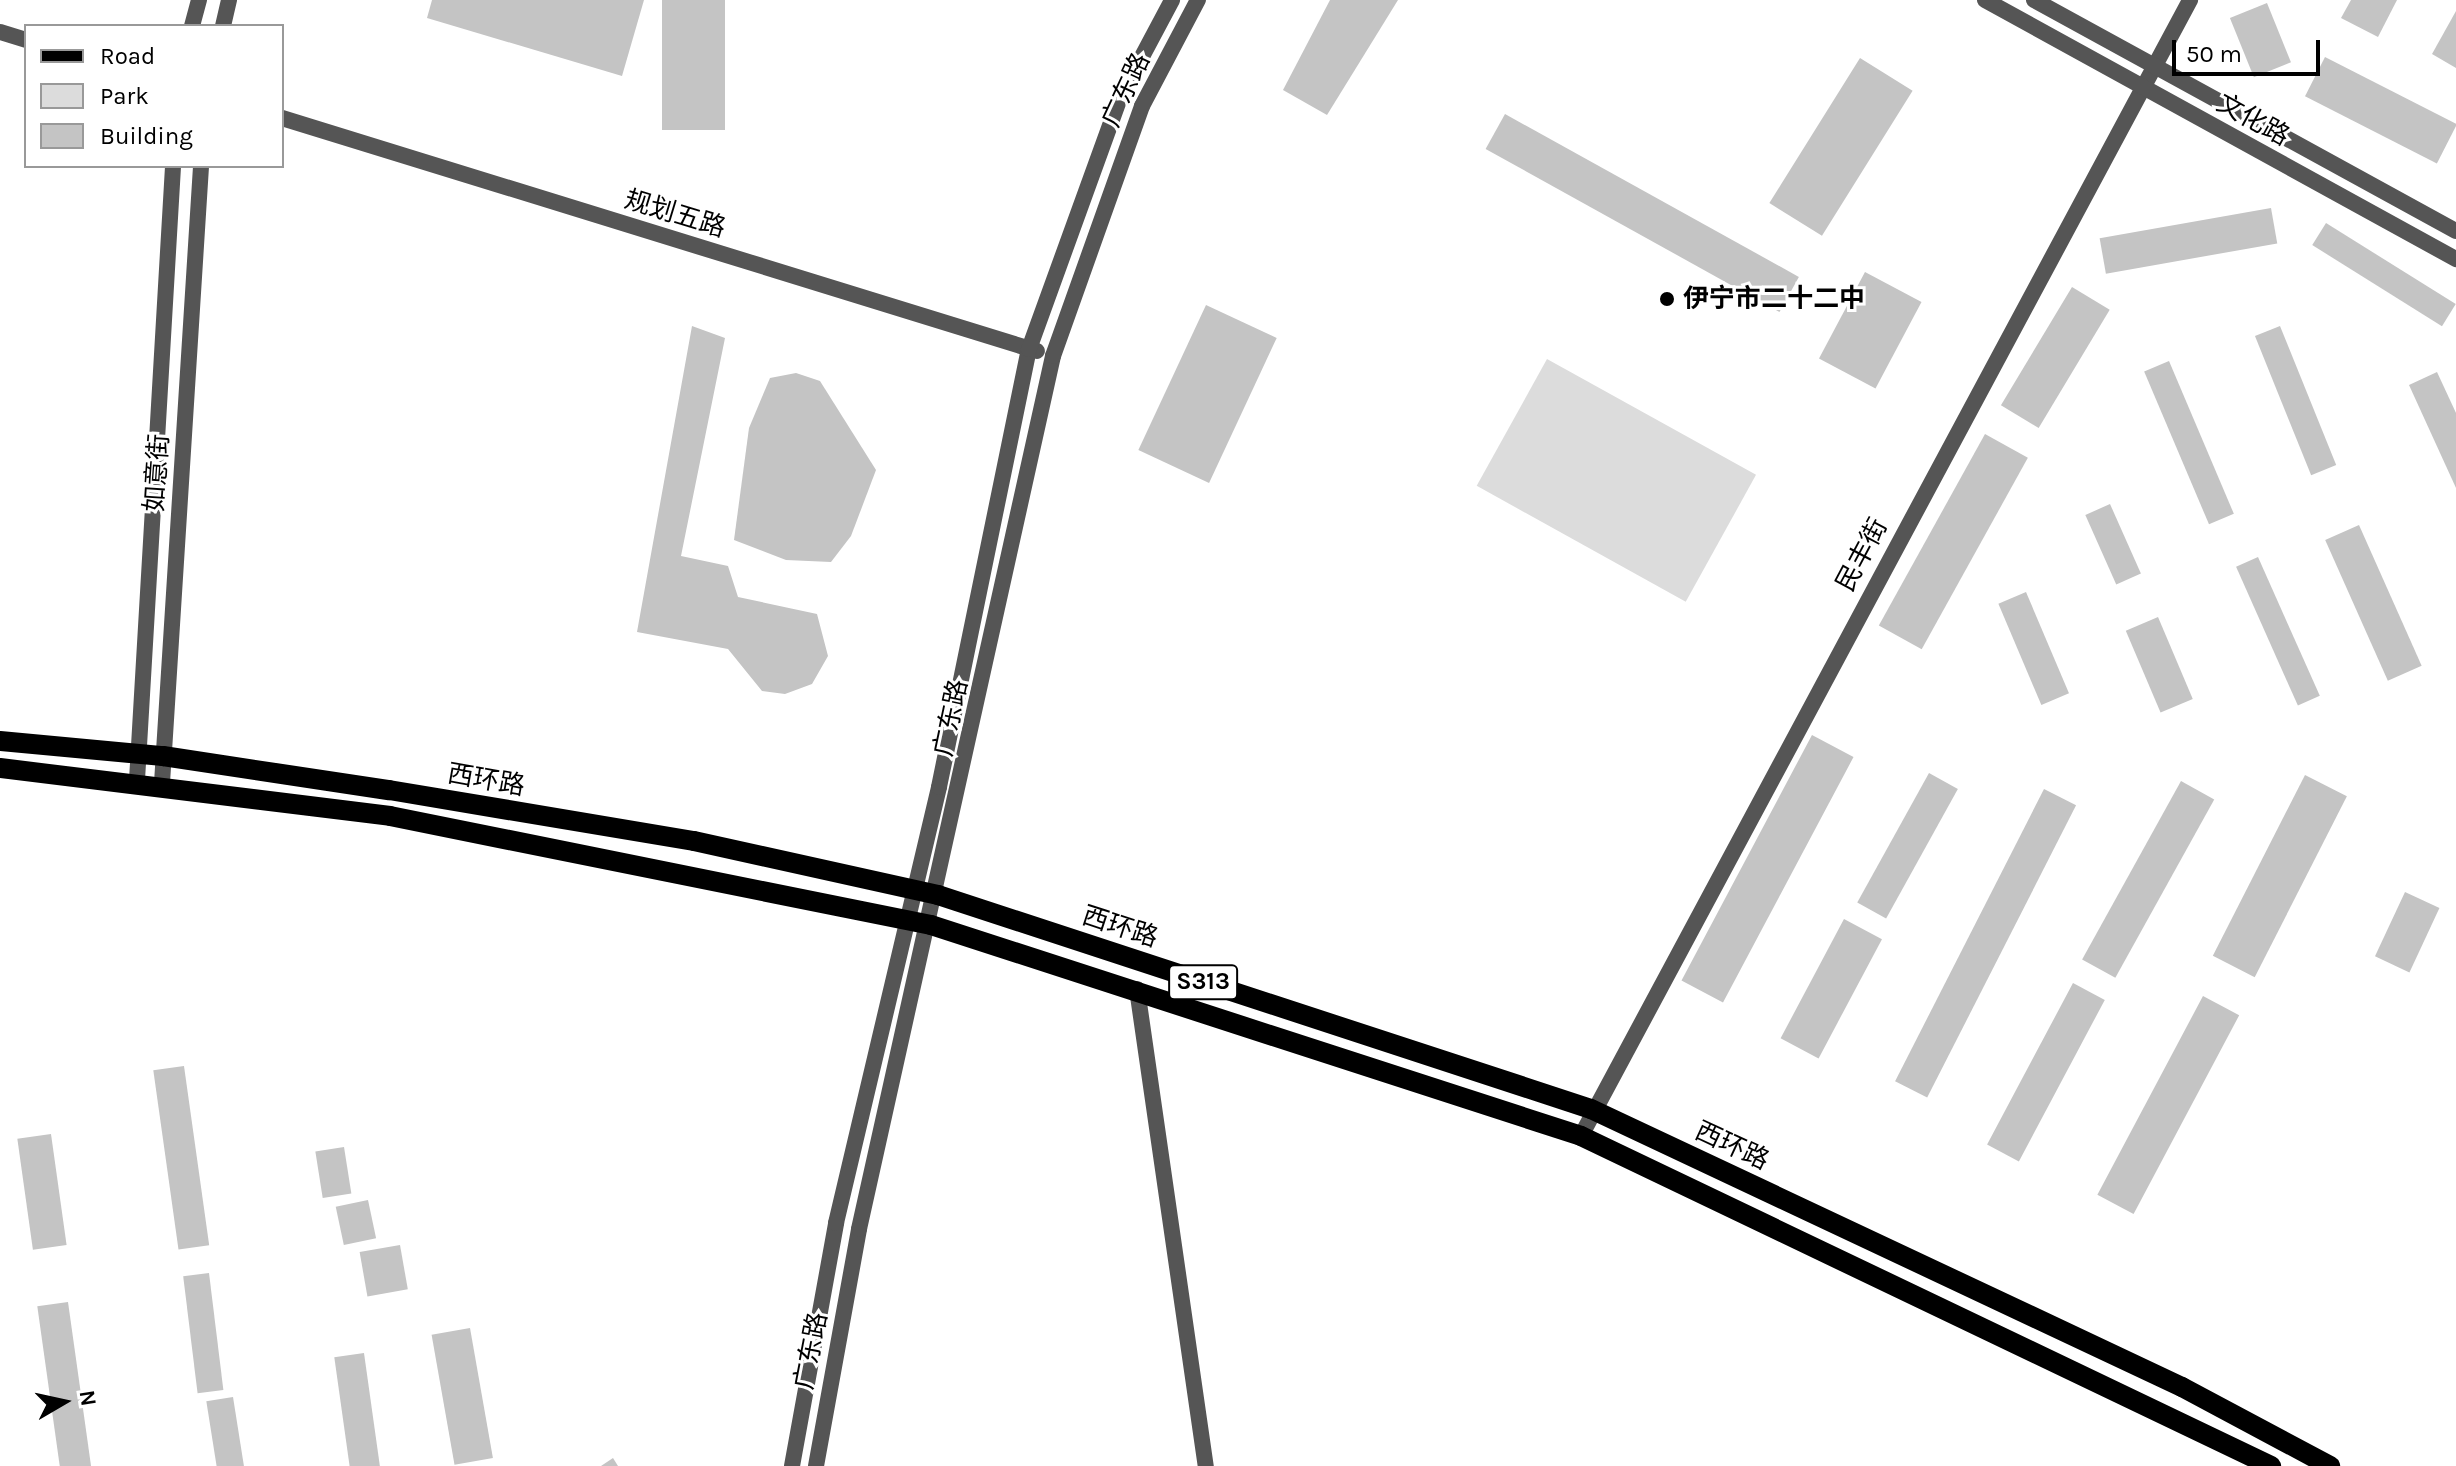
<!DOCTYPE html>
<meta charset="utf-8">
<style>
body{margin:0}
#map{position:relative;width:2456px;height:1466px;overflow:hidden;background:#fff;font-family:Karla,"Noto Sans SC",sans-serif}
div>[style]{position:absolute}
.green>*{inset:0;background:#dcdcdc;transform-origin:0 0}
.building>*{inset:0;background:#c4c4c4;transform-origin:0 0}
.minor>*{height:16px;margin:-8px;padding:0 8px;transform-origin:8px;border-radius:8px;background:#555}
.tertiary>*{height:16px;margin:-8px;padding:0 8px;transform-origin:8px;border-radius:8px;background:#555}
.primary>*{height:20px;margin:-10px;padding:0 10px;transform-origin:10px;border-radius:10px;background:#000}
.dots>*{width:22px;height:22px;translate:-50% -50%;box-sizing:border-box;border:4px solid #fff;border-radius:50%}
span{translate:-50% -50%;white-space:nowrap;text-align:center;line-height:1.15;-webkit-text-stroke:6px #fff;paint-order:stroke}
.shield-label span{padding:2px 6px;background:#fff;border:2px solid;border-radius:6px;-webkit-text-stroke-width:0}
.shield-label{font-size:24px;color:#000;font-weight:700}
.street-label{font-size:26px;color:#000}
.poi-label{font-size:26px;color:#000;font-weight:700}
.left{translate:0 -50%;text-align:left}
.legend{position:absolute;left:24px;top:24px;width:260px;height:144px;box-sizing:border-box;background:#fff;border:2px solid #999;margin:0;padding:10px 14px;list-style:none;font-size:24px;color:#000}
.legend li{display:flex;align-items:center;gap:16px;height:40px}
.legend b{width:40px;border:2px solid #999}
.north{position:absolute;left:24px;top:1362px;width:80px;height:80px;-webkit-text-stroke:6px #fff;paint-order:stroke;rotate:81deg;font-size:22px;font-weight:700;line-height:32px;text-align:center;color:#000}
.north::after{content:'';display:block;margin:auto;width:28px;height:36px;background:#000;clip-path:polygon(50% 0,100% 100%,50% 72%,0 100%)}
.scale{position:absolute;left:2172px;top:40px;width:148px;height:36px;box-sizing:border-box;border:4px solid #000;border-top:0;padding-left:10px;font-size:24px;line-height:28px;white-space:nowrap;color:#000;-webkit-text-stroke:6px #fff;paint-order:stroke}
</style>
<div id="map">
<div class="green">
<div style="left:1547px;top:359px;width:239px;height:145px;rotate:29deg"></div>
</div>
<div class="building">
<div style="clip-path:polygon(432px 0,644px 0,622px 76px,427px 18px)"></div>
<div style="left:662px;top:0;width:63px;height:130px"></div>
<div style="clip-path:polygon(1330px 0,1398px 0,1327px 115px,1283px 90px)"></div>
<div style="clip-path:polygon(2351px 0,2397px 0,2378px 37px,2341px 18px)"></div>
<div style="left:2267px;top:3px;width:64px;height:40px;rotate:68deg"></div>
<div style="clip-path:polygon(2456px 11px,2456px 68px,2432px 54px)"></div>
<div style="left:2325px;top:57px;width:148px;height:44px;rotate:27deg"></div>
<div style="left:1860px;top:58px;width:62px;height:171px;rotate:32deg"></div>
<div style="left:1505px;top:114px;width:336px;height:40px;rotate:29deg"></div>
<div style="left:2271px;top:208px;width:36px;height:174px;rotate:80deg"></div>
<div style="left:2326px;top:223px;width:153px;height:26px;rotate:32deg"></div>
<div style="left:1865px;top:272px;width:64px;height:98px;rotate:28deg"></div>
<div style="left:2072px;top:287px;width:44px;height:138px;rotate:31deg"></div>
<div style="left:1206px;top:305px;width:78px;height:160px;rotate:25deg"></div>
<div style="clip-path:polygon(692px 326px,725px 338px,681px 556px,728px 566px,738px 597px,817px 614px,828px 656px,812px 684px,785px 694px,762px 691px,728px 649px,637px 632px)"></div>
<div style="left:2280px;top:326px;width:150px;height:27px;rotate:68deg"></div>
<div style="left:2169px;top:361px;width:166px;height:27px;rotate:67deg"></div>
<div style="clip-path:polygon(2437px 372px,2456px 413px,2456px 488px,2409px 385px)"></div>
<div style="clip-path:polygon(796px 373px,820px 381px,876px 470px,851px 536px,831px 562px,786px 560px,734px 540px,749px 428px,770px 378px)"></div>
<div style="left:1985px;top:434px;width:49px;height:219px;rotate:29deg"></div>
<div style="left:2110px;top:504px;width:76px;height:27px;rotate:66deg"></div>
<div style="left:2359px;top:525px;width:154px;height:37px;rotate:66deg"></div>
<div style="left:2258px;top:557px;width:152px;height:24px;rotate:66deg"></div>
<div style="left:2026px;top:592px;width:110px;height:30px;rotate:67deg"></div>
<div style="left:2158px;top:617px;width:89px;height:35px;rotate:67deg"></div>
<div style="left:1812px;top:735px;width:47px;height:278px;rotate:28deg"></div>
<div style="left:1929px;top:773px;width:33px;height:148px;rotate:29deg"></div>
<div style="left:2305px;top:775px;width:47px;height:203px;rotate:27deg"></div>
<div style="left:2181px;top:781px;width:38px;height:204px;rotate:29deg"></div>
<div style="left:2044px;top:789px;width:36px;height:328px;rotate:27deg"></div>
<div style="left:2405px;top:892px;width:38px;height:71px;rotate:25deg"></div>
<div style="left:1844px;top:919px;width:43px;height:135px;rotate:28deg"></div>
<div style="left:2073px;top:983px;width:36px;height:183px;rotate:28deg"></div>
<div style="left:2203px;top:996px;width:41px;height:225px;rotate:28deg"></div>
<div style="left:184px;top:1066px;width:181px;height:31px;rotate:82deg"></div>
<div style="left:51px;top:1134px;width:112px;height:34px;rotate:82deg"></div>
<div style="left:344px;top:1147px;width:47px;height:29px;rotate:81deg"></div>
<div style="left:368px;top:1200px;width:39px;height:33px;rotate:78deg"></div>
<div style="left:400px;top:1245px;width:45px;height:41px;rotate:80deg"></div>
<div style="left:209px;top:1273px;width:118px;height:26px;rotate:83deg"></div>
<div style="left:68px;top:1302px;width:166px;height:31px;rotate:82deg"></div>
<div style="left:470px;top:1328px;width:132px;height:39px;rotate:80deg"></div>
<div style="left:364px;top:1353px;width:114px;height:30px;rotate:82deg"></div>
<div style="left:233px;top:1397px;width:70px;height:27px;rotate:81deg"></div>
<div style="clip-path:polygon(613px 1458px,618px 1466px,601px 1466px)"></div>
</div>
<div class="minor">
<div style="left:1137px;top:989px;width:482px;rotate:81.8deg"></div>
<div style="left:1581px;top:1136px;width:1289px;rotate:-61.8deg"></div>
</div>
<div class="tertiary">
<div style="left:1985px;top:0;width:538px;rotate:28.81deg"></div>
<div style="left:2034px;top:0;width:481px;rotate:28.7deg"></div>
<div style="left:192px;top:26px;width:27px;rotate:-75deg"></div>
<div style="left:223px;top:26px;width:27px;rotate:-77deg"></div>
<div style="left:0;top:32px;width:27px;rotate:17deg"></div>
<div style="left:282px;top:118px;width:790px;rotate:17.15deg"></div>
<div style="left:137px;top:780px;width:615px;rotate:-86.64deg"></div>
<div style="left:162px;top:783px;width:618px;rotate:-86.38deg"></div>
<div style="left:792px;top:1466px;width:247px;rotate:-79.7deg"></div>
<div style="left:836px;top:1223px;width:448px;rotate:-76.7deg"></div>
<div style="left:939px;top:787px;width:447px;rotate:-78.4deg"></div>
<div style="left:1029px;top:349px;width:267px;rotate:-70.1deg"></div>
<div style="left:1120px;top:98px;width:111px;rotate:-62deg"></div>
<div style="left:816px;top:1466px;width:241px;rotate:-79.7deg"></div>
<div style="left:859px;top:1229px;width:894px;rotate:-77.47deg"></div>
<div style="left:1053px;top:356px;width:265px;rotate:-70.4deg"></div>
<div style="left:1142px;top:106px;width:120px;rotate:-62.2deg"></div>
</div>
<div class="primary">
<div style="left:0;top:741px;width:164px;rotate:5.3deg"></div>
<div style="left:163px;top:756px;width:229px;rotate:8.6deg"></div>
<div style="left:389px;top:790px;width:309px;rotate:9.5deg"></div>
<div style="left:694px;top:841px;width:250px;rotate:12.5deg"></div>
<div style="left:938px;top:895px;width:687px;rotate:18.14deg"></div>
<div style="left:1591px;top:1109px;width:653px;rotate:25.19deg"></div>
<div style="left:2182px;top:1387px;width:168px;rotate:28.1deg"></div>
<div style="left:0;top:768px;width:393px;rotate:7deg"></div>
<div style="left:390px;top:816px;width:552px;rotate:11.39deg"></div>
<div style="left:931px;top:925px;width:683px;rotate:17.98deg"></div>
<div style="left:1581px;top:1136px;width:765px;rotate:25.56deg"></div>
</div>
<div class="dots">
<div style="left:1667px;top:299px;background:#000"></div>
</div>
<div class="shield-label">
<span style="left:1203px;top:982px">S313</span>
</div>
<div class="street-label">
<span style="left:1126px;top:90px;rotate:-65deg">广东路</span>
<span style="left:2253px;top:120px;rotate:29deg">文化路</span>
<span style="left:675px;top:214px;rotate:17deg">规划五路</span>
<span style="left:157px;top:473px;rotate:-86deg">如意街</span>
<span style="left:1862px;top:555px;rotate:-62deg">民丰街</span>
<span style="left:951px;top:718px;rotate:-78deg">广东路</span>
<span style="left:486px;top:780px;rotate:10deg">西环路</span>
<span style="left:1120px;top:927px;rotate:18deg">西环路</span>
<span style="left:1732px;top:1146px;rotate:25deg">西环路</span>
<span style="left:811px;top:1351px;rotate:-79deg">广东路</span>
</div>
<div class="poi-label">
<span class="left" style="left:1683px;top:299px">伊宁市二十二中</span>
</div>
<ul class="legend">
<li><b style="height:10px;background:#000"></b>Road</li>
<li><b style="height:22px;background:#dcdcdc"></b>Park</li>
<li><b style="height:22px;background:#c4c4c4"></b>Building</li>
</ul>
<div class="north">N</div>
<div class="scale">50 m</div>
</div>
